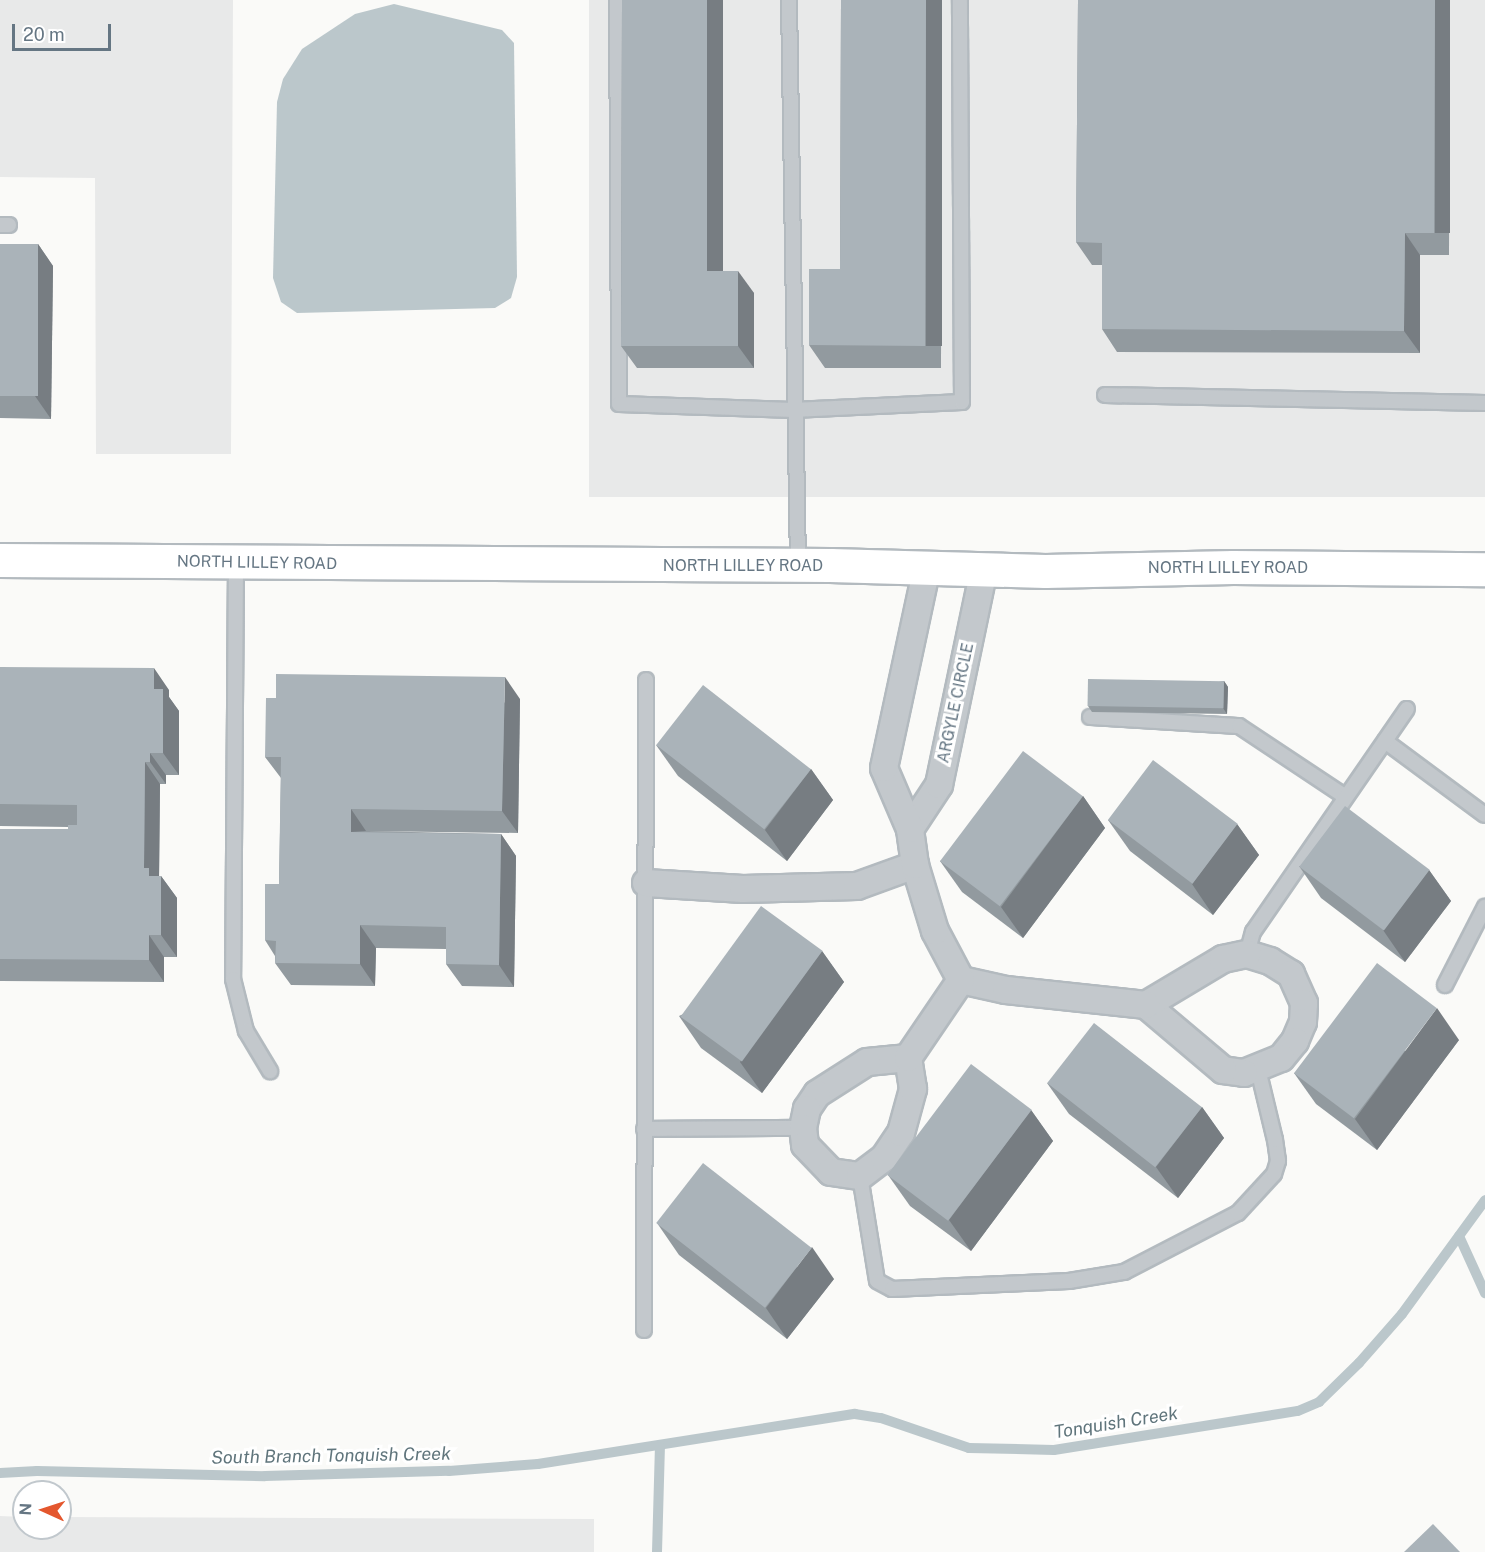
<!DOCTYPE html>
<style>
body{margin:0}
#map{position:relative;width:1485px;height:1552px;overflow:hidden;background:#fafaf8;font-family:"Public Sans",sans-serif}
div>[style]{position:absolute}
.built>*{inset:0;background:#e8e9e9;transform-origin:0 0}
.water>*{inset:0;background:#bbc7cb}
.stream>*{height:10px;margin:-5px;padding:0 5px;transform-origin:5px;border-radius:5px;background:#bbc7cb}
.roads{filter:drop-shadow(2px 0 #b3babf) drop-shadow(-2px 0 #b3babf) drop-shadow(0 2px #b3babf) drop-shadow(0 -2px #b3babf)}
.lane>*{height:14px;margin:-7px;padding:0 7px;transform-origin:7px;border-radius:7px;background:#c3c8cc}
.street>*{height:26px;margin:-13px;padding:0 13px;transform-origin:13px;border-radius:13px;background:#c3c8cc}
.secondary>*{height:33px;margin:-16.5px;padding:0 16.5px;transform-origin:16.5px;border-radius:16.5px;background:#fff}
.wall>*{inset:0;background:#929a9f}
.shaded-wall>*{inset:0;background:#777d82;transform-origin:0 0}
.building>*{inset:0;background:#aab3b9;transform-origin:0 0}
span{translate:-50% -50%;white-space:nowrap;text-align:center;line-height:1.15;-webkit-text-stroke:6px #fff;paint-order:stroke}
.street-label{font-size:16px;color:#657683}
.water-label{font-size:18px;color:#60757c;font-style:italic}
.north{position:absolute;left:12px;top:1480px;width:60px;height:60px;box-sizing:border-box;background:#fff;border:2px solid #c1c8cd;border-radius:50%;rotate:273deg;font-size:16px;font-weight:700;line-height:24px;text-align:center;color:#657683}
.north::after{content:'';display:block;margin:auto;width:21px;height:27px;background:#e4572e;clip-path:polygon(50% 0,100% 100%,50% 72%,0 100%)}
.scale{position:absolute;left:12px;top:24px;width:99px;height:27px;box-sizing:border-box;border:3px solid #657683;border-top:0;padding-left:8px;font-size:18px;line-height:21px;white-space:nowrap;color:#657683;-webkit-text-stroke:4px #fff;paint-order:stroke}
</style>
<div id="map">
<div class="built">
<div style="clip-path:polygon(0 0,233px 0,231px 454px,96px 454px,95px 178px,0 177px)"></div>
<div style="left:589px;top:0;width:896px;height:497px"></div>
<div style="clip-path:polygon(0 1516px,24px 1517px,24px 1528px,60px 1528px,60px 1517px,594px 1519px,594px 1552px,0 1552px)"></div>
</div>
<div class="water">
<div style="clip-path:polygon(394px 4px,502px 30px,514px 43px,517px 277px,511px 298px,495px 308px,297px 313px,281px 302px,273px 278px,277px 102px,283px 79px,302px 49px,355px 14px)"></div>
</div>
<div class="stream">
<div style="left:1459px;top:1236px;width:63px;rotate:65.5deg"></div>
<div style="left:0;top:1473px;width:37px;rotate:-3deg"></div>
<div style="left:37px;top:1471px;width:228px;rotate:1.3deg"></div>
<div style="left:265px;top:1476px;width:184px;rotate:-1.6deg"></div>
<div style="left:449px;top:1471px;width:89px;rotate:-4.5deg"></div>
<div style="left:538px;top:1464px;width:321px;rotate:-9deg"></div>
<div style="left:855px;top:1414px;width:26px;rotate:9deg"></div>
<div style="left:881px;top:1418px;width:93px;rotate:18.8deg"></div>
<div style="left:969px;top:1448px;width:85px;rotate:1.3deg"></div>
<div style="left:1054px;top:1450px;width:247px;rotate:-9.1deg"></div>
<div style="left:1298px;top:1411px;width:23px;rotate:-23deg"></div>
<div style="left:1319px;top:1402px;width:56px;rotate:-44.3deg"></div>
<div style="left:1359px;top:1363px;width:65px;rotate:-48.7deg"></div>
<div style="left:1402px;top:1314px;width:141px;rotate:-53.9deg"></div>
<div style="left:657px;top:1552px;width:105px;rotate:-88.4deg"></div>
</div>
<div class="roads">
<div class="lane">
<div style="left:617px;top:0;width:404px;rotate:89.7deg"></div>
<div style="left:619px;top:404px;width:174px;rotate:2deg"></div>
<div style="left:793px;top:410px;width:169px;rotate:-2.7deg"></div>
<div style="left:962px;top:402px;width:402px;rotate:-90.3deg"></div>
<div style="left:789px;top:0;width:565px;rotate:89.09deg"></div>
<div style="left:0;top:225px;width:9px"></div>
<div style="left:1105px;top:395px;width:380px;rotate:1.2deg"></div>
<div style="left:236px;top:563px;width:416px;rotate:90.4deg"></div>
<div style="left:233px;top:979px;width:54px;rotate:76deg"></div>
<div style="left:246px;top:1031px;width:47px;rotate:59deg"></div>
<div style="left:1090px;top:717px;width:149px;rotate:3.5deg"></div>
<div style="left:1239px;top:726px;width:128px;rotate:33.6deg"></div>
<div style="left:1385px;top:741px;width:124px;rotate:36.5deg"></div>
<div style="left:1247px;top:954px;width:23px;rotate:-75deg"></div>
<div style="left:1253px;top:932px;width:271px;rotate:-55.4deg"></div>
<div style="left:1445px;top:985px;width:88px;rotate:-62.9deg"></div>
<div style="left:644px;top:1129px;width:159px;rotate:-0.4deg"></div>
<div style="left:860px;top:1176px;width:106px;rotate:80.8deg"></div>
<div style="left:877px;top:1281px;width:17px;rotate:28deg"></div>
<div style="left:892px;top:1289px;width:177px;rotate:-2.6deg"></div>
<div style="left:1069px;top:1281px;width:56px;rotate:-9.3deg"></div>
<div style="left:1124px;top:1272px;width:128px;rotate:-27.4deg"></div>
<div style="left:1238px;top:1213px;width:53px;rotate:-47.3deg"></div>
<div style="left:1274px;top:1174px;width:14px;rotate:-73deg"></div>
<div style="left:1278px;top:1161px;width:21px;rotate:-98deg"></div>
<div style="left:1275px;top:1140px;width:73px;rotate:-103.5deg"></div>
<div style="left:644px;top:1330px;width:650px;rotate:-89.82deg"></div>
</div>
<div class="street">
<div style="left:910px;top:829px;width:53px;rotate:-56.6deg"></div>
<div style="left:939px;top:785px;width:220px;rotate:-78.2deg"></div>
<div style="left:646px;top:883px;width:97px;rotate:3.5deg"></div>
<div style="left:743px;top:889px;width:114px;rotate:-1.5deg"></div>
<div style="left:857px;top:886px;width:62px;rotate:-19.9deg"></div>
<div style="left:1247px;top:954px;width:24px;rotate:17deg"></div>
<div style="left:1270px;top:961px;width:25px;rotate:32deg"></div>
<div style="left:1291px;top:974px;width:32px;rotate:66deg"></div>
<div style="left:1304px;top:1003px;width:19px;rotate:93deg"></div>
<div style="left:1303px;top:1022px;width:21px;rotate:113deg"></div>
<div style="left:1295px;top:1041px;width:22px;rotate:129deg"></div>
<div style="left:1281px;top:1058px;width:40px;rotate:158deg"></div>
<div style="left:1244px;top:1073px;width:21px;rotate:-172deg"></div>
<div style="left:1223px;top:1070px;width:101px;rotate:-139.8deg"></div>
<div style="left:1146px;top:1005px;width:90px;rotate:-30.9deg"></div>
<div style="left:1223px;top:959px;width:25px;rotate:-12deg"></div>
<div style="left:961px;top:980px;width:46px;rotate:12.5deg"></div>
<div style="left:1006px;top:990px;width:141px;rotate:6.1deg"></div>
<div style="left:908px;top:1058px;width:41px;rotate:174.4deg"></div>
<div style="left:867px;top:1062px;width:59px;rotate:147.4deg"></div>
<div style="left:817px;top:1094px;width:18px;rotate:124deg"></div>
<div style="left:807px;top:1109px;width:19px;rotate:102deg"></div>
<div style="left:803px;top:1128px;width:17px;rotate:83deg"></div>
<div style="left:805px;top:1145px;width:37px;rotate:46deg"></div>
<div style="left:831px;top:1172px;width:29px;rotate:8deg"></div>
<div style="left:860px;top:1176px;width:30px;rotate:-37deg"></div>
<div style="left:884px;top:1158px;width:30px;rotate:-56deg"></div>
<div style="left:901px;top:1133px;width:46px;rotate:-74.7deg"></div>
<div style="left:913px;top:1089px;width:31px;rotate:-99deg"></div>
<div style="left:908px;top:1058px;width:94px;rotate:-55.8deg"></div>
<div style="left:961px;top:980px;width:55px;rotate:-118deg"></div>
<div style="left:935px;top:931px;width:69px;rotate:-106.9deg"></div>
<div style="left:915px;top:865px;width:36px;rotate:-98deg"></div>
<div style="left:910px;top:829px;width:66px;rotate:-113.1deg"></div>
<div style="left:884px;top:768px;width:205px;rotate:-77.9deg"></div>
</div>
<div class="secondary">
<div style="left:0;top:560px;width:830px;rotate:0.35deg"></div>
<div style="left:830px;top:565px;width:215px;rotate:1.6deg"></div>
<div style="left:1045px;top:571px;width:188px;rotate:-1.2deg"></div>
<div style="left:1233px;top:567px;width:252px;rotate:0.5deg"></div>
</div>
</div>
<div class="wall">
<div style="clip-path:polygon(622px 0,723px 0,723px 271px,754px 293px,754px 368px,637px 368px,621px 346px)"></div>
<div style="clip-path:polygon(841px 0,942px 0,941px 368px,825px 368px,809px 345px,840px 269px)"></div>
<div style="clip-path:polygon(1078px 0,1450px 0,1449px 255px,1420px 255px,1420px 353px,1117px 352px,1102px 329px,1102px 265px,1092px 265px,1076px 242px)"></div>
<div style="clip-path:polygon(0 244px,38px 244px,53px 266px,51px 419px,0 418px)"></div>
<div style="clip-path:polygon(0 667px,169px 690px,169px 697px,179px 711px,179px 775px,166px 775px,166px 784px,160px 784px,159px 876px,161px 876px,177px 898px,177px 957px,164px 957px,164px 982px,0 981px,0 829px,68px 829px,68px 827px,0 826px)"></div>
<div style="clip-path:polygon(1224px 681px,1228px 687px,1227px 714px,1092px 712px,1088px 706px)"></div>
<div style="clip-path:polygon(520px 699px,518px 833px,366px 831px,501px 834px,516px 856px,514px 987px,462px 986px,446px 964px,446px 949px,376px 948px,375px 986px,291px 985px,275px 963px,275px 956px,265px 940px,279px 884px,281px 778px,265px 757px)"></div>
<div style="clip-path:polygon(656px 745px,811px 769px,833px 800px,787px 861px,678px 776px)"></div>
<div style="clip-path:polygon(1083px 796px,1105px 828px,1023px 938px,962px 892px,940px 861px)"></div>
<div style="clip-path:polygon(1108px 820px,1237px 824px,1259px 855px,1213px 915px,1130px 851px)"></div>
<div style="clip-path:polygon(1299px 866px,1429px 870px,1451px 901px,1405px 962px,1321px 898px)"></div>
<div style="clip-path:polygon(822px 951px,844px 982px,762px 1093px,701px 1048px,679px 1016px)"></div>
<div style="clip-path:polygon(1459px 1040px,1377px 1150px,1316px 1104px,1294px 1073px)"></div>
<div style="clip-path:polygon(1047px 1083px,1202px 1107px,1224px 1138px,1178px 1198px,1069px 1114px)"></div>
<div style="clip-path:polygon(1031px 1110px,1053px 1141px,971px 1251px,910px 1206px,888px 1175px)"></div>
<div style="clip-path:polygon(657px 1223px,834px 1279px,787px 1339px,679px 1255px)"></div>
</div>
<div class="shaded-wall">
<div style="left:707px;top:0;width:16px;height:271px"></div>
<div style="left:926px;top:0;width:16px;height:346px"></div>
<div style="left:1435px;top:0;width:15px;height:233px"></div>
<div style="clip-path:polygon(1405px 233px,1420px 255px,1420px 353px,1404px 331px)"></div>
<div style="clip-path:polygon(38px 244px,53px 266px,51px 419px,35px 396px)"></div>
<div style="clip-path:polygon(738px 271px,754px 293px,754px 368px,738px 346px)"></div>
<div style="clip-path:polygon(154px 668px,169px 690px,169px 697px,179px 711px,179px 775px,163px 753px,154px 689px)"></div>
<div style="clip-path:polygon(505px 677px,520px 699px,518px 833px,502px 811px)"></div>
<div style="clip-path:polygon(1224px 681px,1228px 687px,1227px 714px,1223px 708px)"></div>
<div style="clip-path:polygon(150px 753px,166px 775px,166px 784px,150px 762px)"></div>
<div style="clip-path:polygon(145px 762px,160px 784px,159px 883px,161px 876px,177px 898px,177px 957px,161px 935px,144px 868px)"></div>
<div style="clip-path:polygon(811px 769px,833px 800px,787px 861px,765px 830px)"></div>
<div style="clip-path:polygon(1083px 796px,1105px 828px,1023px 938px,1001px 907px)"></div>
<div style="clip-path:polygon(351px 809px,366px 831px,351px 832px)"></div>
<div style="clip-path:polygon(1237px 824px,1259px 855px,1213px 915px,1192px 884px)"></div>
<div style="clip-path:polygon(501px 834px,516px 856px,514px 987px,499px 965px)"></div>
<div style="clip-path:polygon(1429px 870px,1451px 901px,1405px 962px,1383px 930px)"></div>
<div style="clip-path:polygon(360px 925px,376px 948px,375px 986px,360px 964px)"></div>
<div style="clip-path:polygon(149px 935px,164px 957px,164px 982px,149px 960px)"></div>
<div style="clip-path:polygon(822px 951px,844px 982px,762px 1093px,740px 1062px)"></div>
<div style="clip-path:polygon(1437px 1008px,1459px 1040px,1377px 1150px,1355px 1119px)"></div>
<div style="clip-path:polygon(1202px 1107px,1224px 1138px,1178px 1198px,1156px 1167px)"></div>
<div style="clip-path:polygon(1031px 1110px,1053px 1141px,971px 1251px,949px 1220px)"></div>
<div style="clip-path:polygon(812px 1247px,834px 1279px,787px 1339px,766px 1308px)"></div>
</div>
<div class="building">
<div style="clip-path:polygon(622px 0,707px 0,707px 271px,738px 271px,738px 346px,621px 346px)"></div>
<div style="clip-path:polygon(841px 0,926px 0,925px 346px,809px 345px,809px 269px,840px 269px)"></div>
<div style="clip-path:polygon(1078px 0,1435px 0,1434px 233px,1405px 233px,1404px 331px,1102px 329px,1102px 243px,1076px 242px)"></div>
<div style="left:0;top:244px;width:38px;height:152px"></div>
<div style="clip-path:polygon(0 667px,154px 668px,154px 689px,163px 689px,163px 753px,150px 753px,150px 762px,145px 762px,144px 868px,149px 868px,149px 876px,161px 876px,161px 935px,149px 935px,149px 960px,0 959px,0 829px,68px 829px,68px 825px,77px 825px,77px 805px,0 804px)"></div>
<div style="clip-path:polygon(276px 674px,505px 677px,502px 811px,351px 809px,351px 832px,501px 834px,499px 965px,446px 964px,446px 927px,360px 925px,360px 964px,275px 963px,276px 941px,265px 940px,265px 884px,279px 884px,281px 757px,265px 757px,266px 698px,276px 698px)"></div>
<div style="left:1088px;top:679px;width:136px;height:27px;rotate:1deg"></div>
<div style="left:703px;top:685px;width:137px;height:76px;rotate:38deg"></div>
<div style="left:1023px;top:751px;width:75px;height:138px;rotate:37deg"></div>
<div style="left:1153px;top:760px;width:106px;height:75px;rotate:37deg"></div>
<div style="left:1345px;top:806px;width:106px;height:76px;rotate:37deg"></div>
<div style="left:761px;top:906px;width:76px;height:137px;rotate:36deg"></div>
<div style="left:1377px;top:963px;width:75px;height:138px;rotate:37deg"></div>
<div style="left:1094px;top:1023px;width:137px;height:76px;rotate:38deg"></div>
<div style="left:971px;top:1064px;width:76px;height:139px;rotate:37deg"></div>
<div style="left:703px;top:1163px;width:138px;height:76px;rotate:38deg"></div>
<div style="clip-path:polygon(1433px 1524px,1460px 1552px,1404px 1552px)"></div>
</div>
<div class="street-label">
<span style="left:257px;top:563px;rotate:1deg">NORTH LILLEY ROAD</span>
<span style="left:743px;top:566px">NORTH LILLEY ROAD</span>
<span style="left:1228px;top:568px">NORTH LILLEY ROAD</span>
<span style="left:956px;top:703px;rotate:-78deg">ARGYLE CIRCLE</span>
</div>
<div class="water-label">
<span style="left:1116px;top:1423px;rotate:-9deg">Tonquish Creek</span>
<span style="left:331px;top:1456px;rotate:-1deg">South Branch Tonquish Creek</span>
</div>
<div class="north">N</div>
<div class="scale">20 m</div>
</div>
